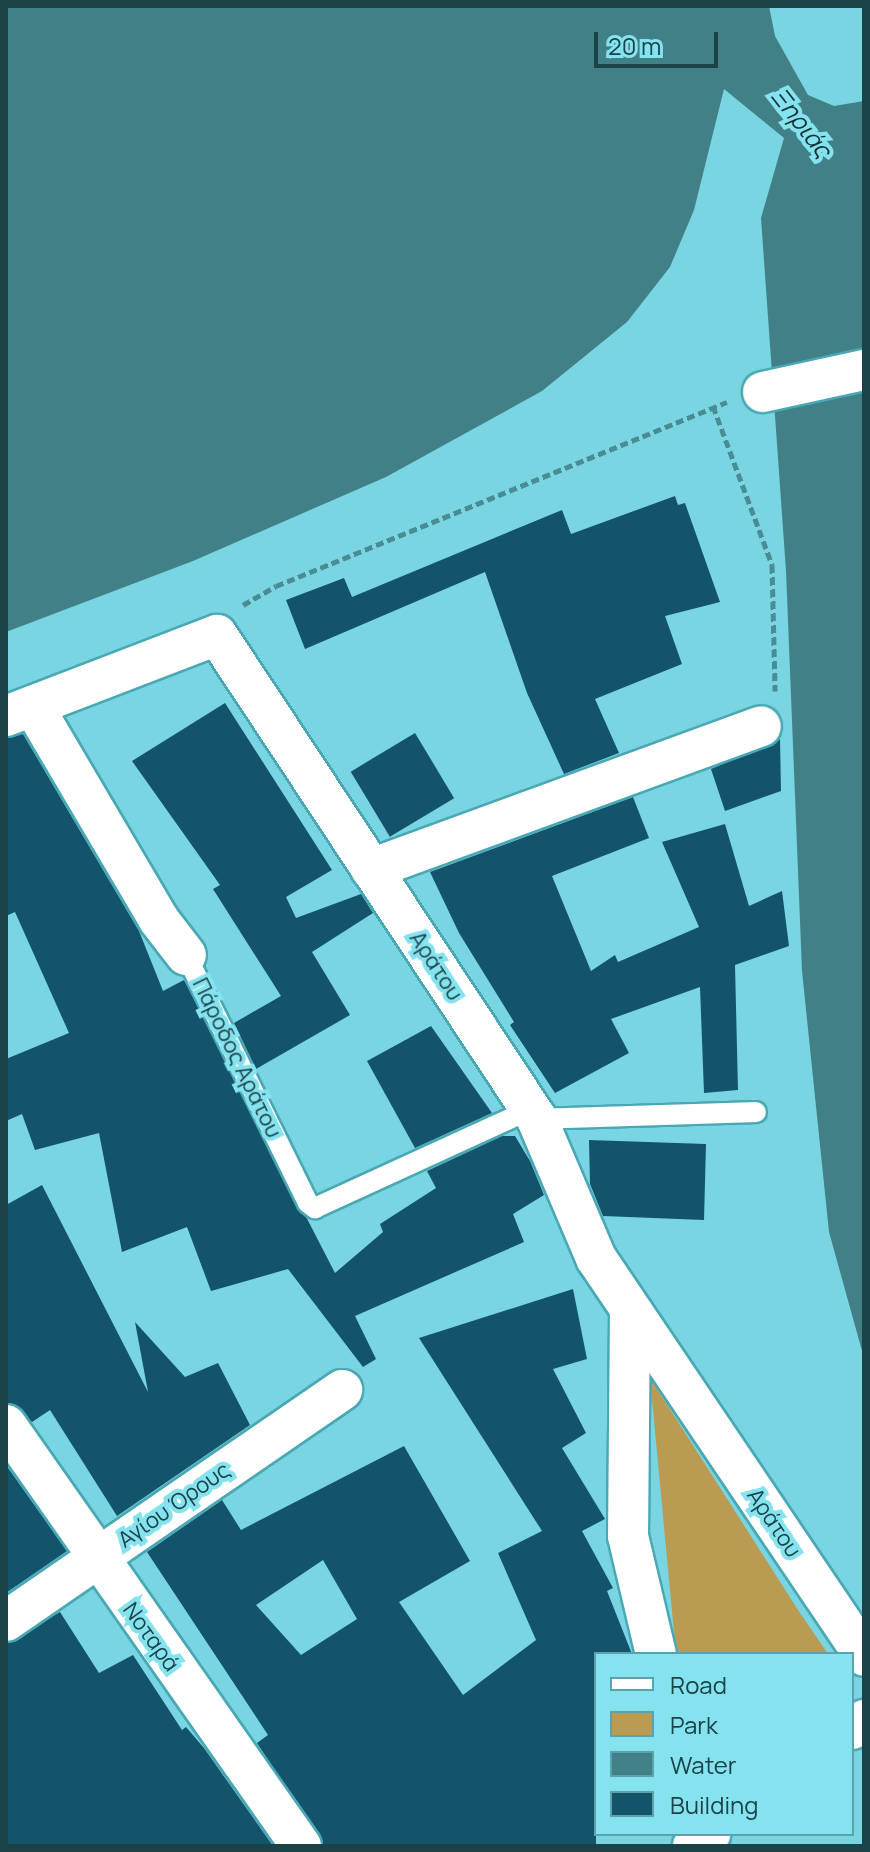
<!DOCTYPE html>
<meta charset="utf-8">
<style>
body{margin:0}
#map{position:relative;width:870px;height:1852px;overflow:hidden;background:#78d5e1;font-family:Manrope,sans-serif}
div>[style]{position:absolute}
.green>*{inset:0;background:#ba9b52}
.water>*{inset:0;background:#428088}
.building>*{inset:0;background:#13546b;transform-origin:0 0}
.path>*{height:5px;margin-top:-2.5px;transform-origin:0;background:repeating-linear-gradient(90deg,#4a8c94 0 8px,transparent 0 12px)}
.roads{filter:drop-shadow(2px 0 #49a8b4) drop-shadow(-2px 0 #49a8b4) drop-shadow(0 2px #49a8b4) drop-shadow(0 -2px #49a8b4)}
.lane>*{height:20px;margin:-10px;padding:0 10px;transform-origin:10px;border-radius:10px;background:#fff}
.street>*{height:40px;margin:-20px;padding:0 20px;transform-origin:20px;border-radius:20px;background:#fff}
span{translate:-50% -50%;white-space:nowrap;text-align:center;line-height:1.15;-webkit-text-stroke:8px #85e2ef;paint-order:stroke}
.street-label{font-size:22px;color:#1b4247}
.water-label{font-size:24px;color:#123237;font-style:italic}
.frame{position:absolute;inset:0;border:8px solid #1b4247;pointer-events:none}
.legend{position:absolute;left:594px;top:1652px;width:260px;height:184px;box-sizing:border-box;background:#85e2ef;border:2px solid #5ba2ac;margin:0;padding:10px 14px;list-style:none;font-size:24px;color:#1b4247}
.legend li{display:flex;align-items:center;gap:16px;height:40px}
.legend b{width:40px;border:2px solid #5ba2ac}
.scale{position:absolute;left:594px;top:32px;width:124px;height:36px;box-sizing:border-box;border:4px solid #1b4247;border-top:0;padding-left:10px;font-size:24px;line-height:28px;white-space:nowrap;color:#1b4247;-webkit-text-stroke:6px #85e2ef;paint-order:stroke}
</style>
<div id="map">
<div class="green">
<div style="clip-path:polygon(650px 1378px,798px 1610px,828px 1654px,676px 1654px)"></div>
</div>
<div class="water">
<div style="clip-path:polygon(6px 6px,769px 6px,775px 36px,808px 95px,834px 106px,864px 101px,864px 1358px,829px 1232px,802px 971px,786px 571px,761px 218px,784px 138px,724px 89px,694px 210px,670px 267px,627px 322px,542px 391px,386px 477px,193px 561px,6px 632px)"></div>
</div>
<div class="building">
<div style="clip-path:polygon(675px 496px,678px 505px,685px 503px,720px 602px,665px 616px,682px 664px,595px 699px,619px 753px,564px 774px,527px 693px,485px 572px,305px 649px,286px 600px,344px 578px,352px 597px,562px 510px,571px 534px)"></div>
<div style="clip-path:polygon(225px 703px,332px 870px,286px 897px,296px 918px,361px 894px,373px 913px,312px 952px,350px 1015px,256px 1069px,234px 1023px,281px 996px,213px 889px,220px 885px,132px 761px)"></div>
<div style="left:415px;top:733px;width:76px;height:75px;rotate:59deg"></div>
<div style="clip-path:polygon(23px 734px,139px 931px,163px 991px,184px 980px,335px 1273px,383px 1232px,380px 1224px,436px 1188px,427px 1171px,502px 1136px,515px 1136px,530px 1161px,544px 1195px,513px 1214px,524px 1242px,355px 1316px,376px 1359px,363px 1367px,288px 1269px,211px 1291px,187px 1227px,122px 1252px,99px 1133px,35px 1150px,22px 1114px,6px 1121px,6px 1059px,69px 1033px,15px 912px,6px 916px,6px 738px)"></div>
<div style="clip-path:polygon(780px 739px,781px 791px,725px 811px,711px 769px)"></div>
<div style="clip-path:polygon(633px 797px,649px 838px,552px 876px,591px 971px,615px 955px,618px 962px,699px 927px,662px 842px,725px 824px,749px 906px,782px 891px,789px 946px,735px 965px,738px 1090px,704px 1093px,700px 987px,611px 1019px,629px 1053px,555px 1093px,510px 1025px,514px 1022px,459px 933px,430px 872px)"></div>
<div style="clip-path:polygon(431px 1026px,492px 1113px,415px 1148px,367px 1061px)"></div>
<div style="clip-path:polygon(589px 1140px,706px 1144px,704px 1220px,603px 1216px,590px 1184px)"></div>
<div style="clip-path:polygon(42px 1185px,148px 1392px,135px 1322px,185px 1377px,218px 1363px,250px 1425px,117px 1516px,50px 1410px,32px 1422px,6px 1402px,6px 1205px)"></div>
<div style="clip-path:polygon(evenodd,573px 1289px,587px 1359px,553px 1369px,586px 1433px,562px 1448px,605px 1519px,582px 1531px,613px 1588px,607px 1591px,632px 1654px,596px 1654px,596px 1846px,324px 1846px,257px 1743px,268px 1735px,147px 1552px,222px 1500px,241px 1530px,404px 1446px,470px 1561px,399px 1602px,463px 1695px,536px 1640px,498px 1553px,542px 1531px,419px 1338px,573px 1289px,323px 1560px,357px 1619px,301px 1655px,256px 1605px,323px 1560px)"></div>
<div style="clip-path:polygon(6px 1465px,67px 1551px,6px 1593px)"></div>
<div style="clip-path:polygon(60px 1612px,99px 1673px,133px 1655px,182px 1730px,186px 1727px,204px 1748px,273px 1846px,6px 1846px,6px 1644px)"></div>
</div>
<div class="path">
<div style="left:713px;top:406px;width:170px;rotate:69.6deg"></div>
<div style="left:772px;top:565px;width:126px;rotate:88.6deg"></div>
<div style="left:243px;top:605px;width:38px;rotate:-30deg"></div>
<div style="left:276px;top:586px;width:487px;rotate:-22.2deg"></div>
</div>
<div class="roads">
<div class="lane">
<div style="left:186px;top:955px;width:276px;rotate:63.8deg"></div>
<div style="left:308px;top:1203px;width:9px;rotate:36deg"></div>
<div style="left:315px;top:1208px;width:238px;rotate:-24.6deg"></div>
<div style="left:537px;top:1119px;width:219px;rotate:-1.8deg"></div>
</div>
<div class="street">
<div style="left:763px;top:392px;width:103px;rotate:-12.3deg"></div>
<div style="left:33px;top:706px;width:248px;rotate:59.5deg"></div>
<div style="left:159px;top:920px;width:44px;rotate:52.4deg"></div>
<div style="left:6px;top:716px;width:226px;rotate:-21deg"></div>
<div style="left:217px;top:635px;width:580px;rotate:56.53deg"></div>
<div style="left:537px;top:1119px;width:151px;rotate:67deg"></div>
<div style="left:596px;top:1258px;width:480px;rotate:56deg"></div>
<div style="left:371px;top:869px;width:415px;rotate:-20.1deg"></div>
<div style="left:630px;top:1310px;width:226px;rotate:90.5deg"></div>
<div style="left:628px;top:1536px;width:121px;rotate:76.7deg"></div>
<div style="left:6px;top:1425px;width:514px;rotate:54.98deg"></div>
<div style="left:6px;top:1621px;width:408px;rotate:-34.5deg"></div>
<div style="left:852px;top:1729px;width:15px;rotate:-37deg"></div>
<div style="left:693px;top:1846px;width:21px;rotate:-35deg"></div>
</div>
</div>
<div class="street-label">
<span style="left:436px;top:966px;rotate:57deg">Αράτου</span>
<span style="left:237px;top:1058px;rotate:64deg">Πάροδος Αράτου</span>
<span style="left:174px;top:1505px;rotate:-35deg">Αγίου Όρους</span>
<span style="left:774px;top:1523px;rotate:56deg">Αράτου</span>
<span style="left:151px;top:1637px;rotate:54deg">Νοταρά</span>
</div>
<div class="water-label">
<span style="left:802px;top:122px;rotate:52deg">Ξηριάς</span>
</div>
<div class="frame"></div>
<ul class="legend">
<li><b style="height:10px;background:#fff"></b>Road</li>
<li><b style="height:22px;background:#ba9b52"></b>Park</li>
<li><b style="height:22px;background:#428088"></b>Water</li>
<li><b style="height:22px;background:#13546b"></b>Building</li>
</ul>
<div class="scale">20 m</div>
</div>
